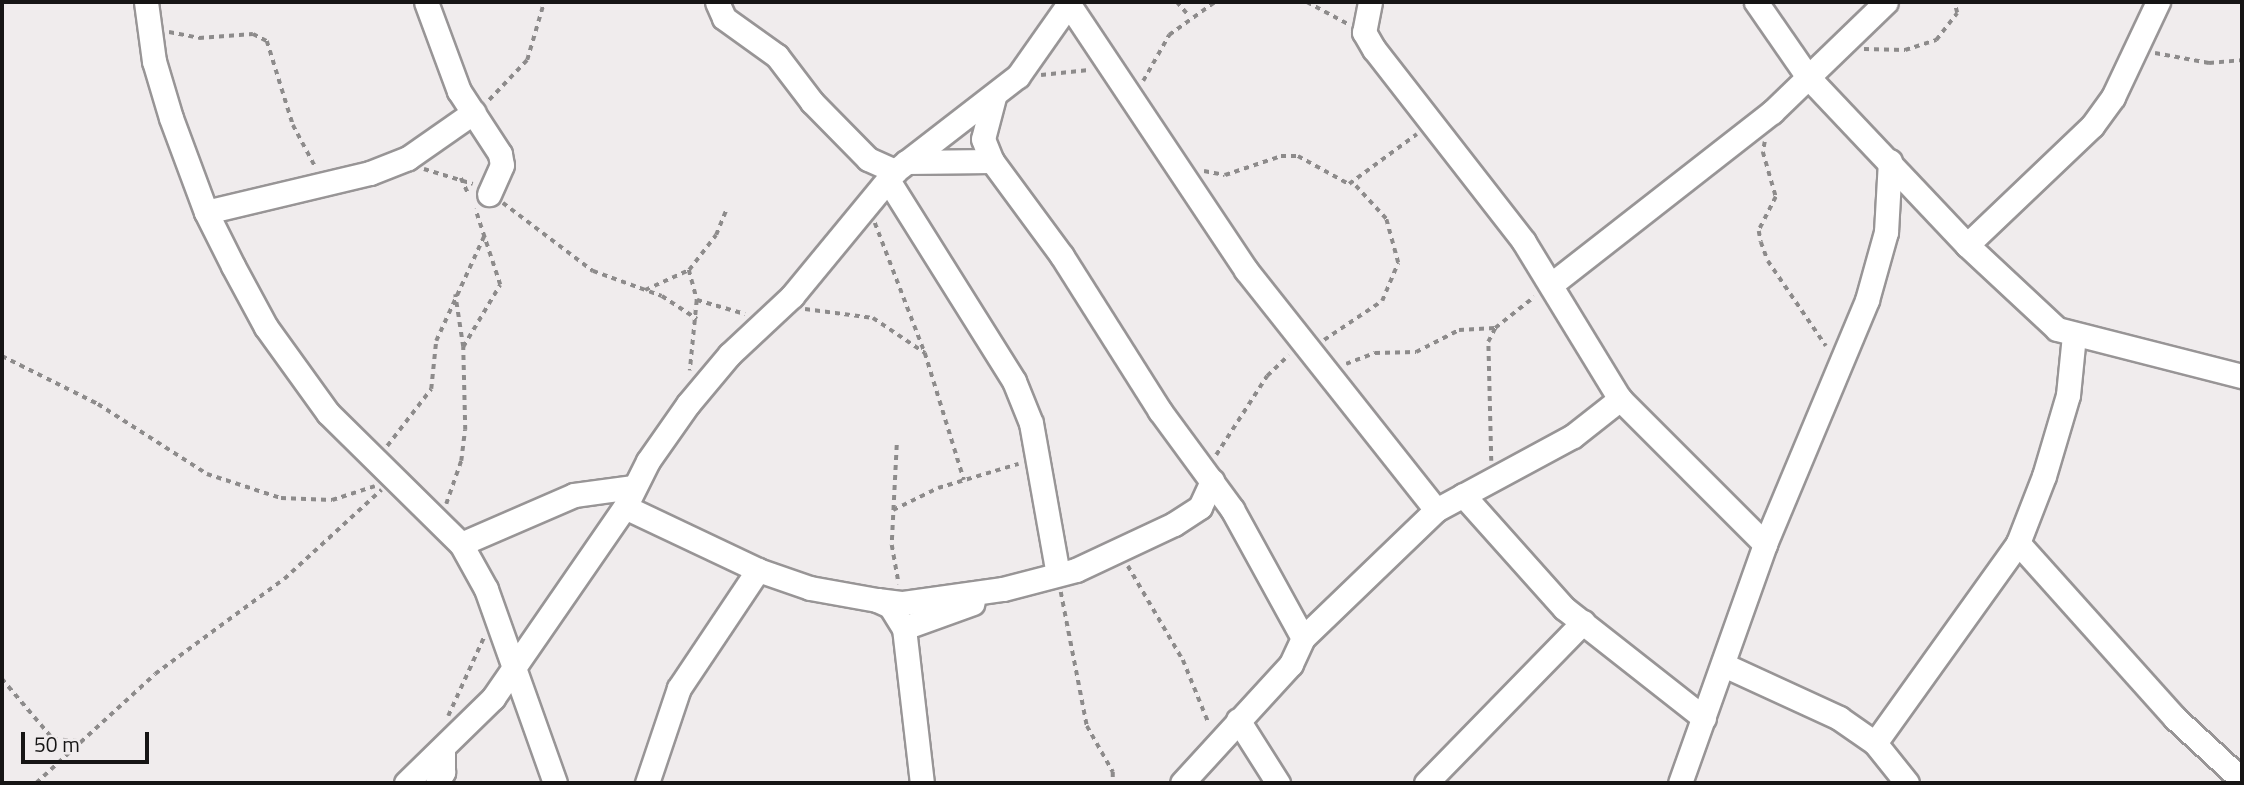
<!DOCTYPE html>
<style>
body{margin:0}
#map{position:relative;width:2244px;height:785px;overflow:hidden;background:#f0eced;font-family:"Titillium Web",sans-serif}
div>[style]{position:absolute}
.path>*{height:3.5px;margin-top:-1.75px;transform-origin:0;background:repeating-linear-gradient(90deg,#8d8b8b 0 5px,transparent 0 10px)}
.roads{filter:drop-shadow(2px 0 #989596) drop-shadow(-2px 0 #989596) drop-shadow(0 2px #989596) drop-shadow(0 -2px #989596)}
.minor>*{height:23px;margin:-11.5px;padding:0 11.5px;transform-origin:11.5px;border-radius:11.5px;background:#fff}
span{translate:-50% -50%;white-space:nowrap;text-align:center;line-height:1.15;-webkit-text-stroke:7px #f0eced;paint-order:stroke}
.frame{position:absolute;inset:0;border:4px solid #161515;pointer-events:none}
.scale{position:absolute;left:21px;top:732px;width:128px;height:32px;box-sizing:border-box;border:4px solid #161515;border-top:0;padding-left:9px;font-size:21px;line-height:24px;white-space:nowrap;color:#161515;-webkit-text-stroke:5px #f0eced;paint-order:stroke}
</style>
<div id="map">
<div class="path">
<div style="left:1177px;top:2px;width:18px;rotate:49deg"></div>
<div style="left:1307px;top:2px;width:47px;rotate:28.2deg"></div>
<div style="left:169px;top:32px;width:31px;rotate:11deg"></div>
<div style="left:199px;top:38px;width:54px;rotate:-4.2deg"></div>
<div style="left:253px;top:34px;width:16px;rotate:27deg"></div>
<div style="left:267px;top:41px;width:88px;rotate:72.8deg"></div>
<div style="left:293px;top:125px;width:49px;rotate:61.9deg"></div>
<div style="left:1864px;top:49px;width:41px;rotate:1.4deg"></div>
<div style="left:1905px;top:50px;width:33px;rotate:-18deg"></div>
<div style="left:1936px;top:40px;width:34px;rotate:-52deg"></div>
<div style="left:1957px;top:13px;width:11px;rotate:-105deg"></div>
<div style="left:2155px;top:53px;width:55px;rotate:10.5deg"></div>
<div style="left:2209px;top:63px;width:33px;rotate:-5deg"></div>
<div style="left:1041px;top:75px;width:48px;rotate:-5.9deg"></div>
<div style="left:1143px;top:81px;width:53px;rotate:-60.5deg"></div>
<div style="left:1169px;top:35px;width:57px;rotate:-35.7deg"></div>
<div style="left:489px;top:100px;width:55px;rotate:-46.5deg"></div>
<div style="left:527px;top:60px;width:60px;rotate:-73.7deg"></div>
<div style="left:1765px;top:142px;width:10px;rotate:101deg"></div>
<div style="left:1763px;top:152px;width:47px;rotate:73.9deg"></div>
<div style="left:1776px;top:197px;width:38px;rotate:117deg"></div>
<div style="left:1759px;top:231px;width:11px;rotate:80deg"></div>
<div style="left:1761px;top:242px;width:20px;rotate:70deg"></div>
<div style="left:1768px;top:261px;width:103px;rotate:55.7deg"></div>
<div style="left:424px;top:169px;width:51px;rotate:17deg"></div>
<div style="left:1204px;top:171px;width:21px;rotate:11deg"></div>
<div style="left:1225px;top:175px;width:59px;rotate:-18.7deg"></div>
<div style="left:1281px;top:156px;width:17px"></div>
<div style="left:1298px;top:156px;width:58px;rotate:28.8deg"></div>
<div style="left:1349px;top:184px;width:84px;rotate:-36.3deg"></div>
<div style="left:461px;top:178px;width:19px;rotate:65deg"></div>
<div style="left:503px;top:203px;width:113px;rotate:37.1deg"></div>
<div style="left:593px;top:271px;width:73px;rotate:19.9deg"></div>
<div style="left:662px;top:296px;width:42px;rotate:33.3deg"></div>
<div style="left:875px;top:223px;width:139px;rotate:69deg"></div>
<div style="left:925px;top:353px;width:133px;rotate:72.9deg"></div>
<div style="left:689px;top:270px;width:31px;rotate:75deg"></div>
<div style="left:697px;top:300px;width:71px;rotate:95.6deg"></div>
<div style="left:645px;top:290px;width:48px;rotate:-24.4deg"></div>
<div style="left:689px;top:270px;width:44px;rotate:-52.4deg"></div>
<div style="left:716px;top:235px;width:29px;rotate:-68deg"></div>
<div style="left:697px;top:300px;width:50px;rotate:16.3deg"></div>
<div style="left:805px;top:309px;width:69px;rotate:7.5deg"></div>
<div style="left:873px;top:318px;width:63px;rotate:33.9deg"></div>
<div style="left:1324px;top:340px;width:70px;rotate:-33.9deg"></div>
<div style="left:1382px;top:301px;width:41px;rotate:-67.2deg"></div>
<div style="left:1398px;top:263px;width:46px;rotate:-105.3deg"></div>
<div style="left:1386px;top:219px;width:50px;rotate:-132.6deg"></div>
<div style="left:463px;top:347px;width:72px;rotate:-59.2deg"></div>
<div style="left:500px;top:285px;width:80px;rotate:-108.2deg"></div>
<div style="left:2px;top:356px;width:107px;rotate:26.6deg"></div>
<div style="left:98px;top:404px;width:130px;rotate:32.7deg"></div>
<div style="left:207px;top:474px;width:78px;rotate:18deg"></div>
<div style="left:281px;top:498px;width:51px;rotate:2.2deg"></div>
<div style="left:332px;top:500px;width:45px;rotate:-18deg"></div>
<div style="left:1346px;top:364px;width:31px;rotate:-21deg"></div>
<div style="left:1375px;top:353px;width:41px;rotate:-1.4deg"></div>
<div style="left:1416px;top:352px;width:48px;rotate:-27.1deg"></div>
<div style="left:1459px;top:330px;width:36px;rotate:-3deg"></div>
<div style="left:897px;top:445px;width:100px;rotate:92.9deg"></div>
<div style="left:892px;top:545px;width:40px;rotate:80deg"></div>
<div style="left:387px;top:446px;width:72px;rotate:-52.3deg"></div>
<div style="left:431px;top:389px;width:48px;rotate:-84.1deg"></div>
<div style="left:436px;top:341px;width:118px;rotate:-65.4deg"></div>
<div style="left:1216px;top:455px;width:94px;rotate:-57.2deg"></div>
<div style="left:1267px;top:376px;width:30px;rotate:-44deg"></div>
<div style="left:1491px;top:461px;width:119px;rotate:-91.4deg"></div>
<div style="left:1488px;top:342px;width:16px;rotate:-63deg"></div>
<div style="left:1495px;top:328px;width:50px;rotate:-38.5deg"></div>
<div style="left:446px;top:504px;width:46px;rotate:-70.8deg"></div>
<div style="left:461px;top:461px;width:31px;rotate:-83deg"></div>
<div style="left:465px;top:430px;width:83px;rotate:-91.4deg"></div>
<div style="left:463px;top:347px;width:53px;rotate:-98.7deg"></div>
<div style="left:893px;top:510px;width:50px;rotate:-26.1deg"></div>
<div style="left:938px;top:488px;width:84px;rotate:-16.7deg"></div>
<div style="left:1128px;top:566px;width:109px;rotate:59.7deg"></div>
<div style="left:1183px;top:660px;width:69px;rotate:67.9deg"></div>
<div style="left:1061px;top:592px;width:136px;rotate:79deg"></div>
<div style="left:1087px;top:726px;width:53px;rotate:60.5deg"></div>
<div style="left:1113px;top:772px;width:11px;rotate:90deg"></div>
<div style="left:2px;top:679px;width:79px;rotate:49.6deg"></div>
<div style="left:53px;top:739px;width:24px;rotate:5deg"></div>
<div style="left:448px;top:716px;width:87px;rotate:-65.5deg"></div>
<div style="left:36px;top:783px;width:161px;rotate:-42.5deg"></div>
<div style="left:155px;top:674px;width:160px;rotate:-36.4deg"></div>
<div style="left:284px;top:579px;width:132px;rotate:-42.5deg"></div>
</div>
<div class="roads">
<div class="minor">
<div style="left:146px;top:2px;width:60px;rotate:82.3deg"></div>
<div style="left:154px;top:61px;width:59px;rotate:73.4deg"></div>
<div style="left:171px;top:118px;width:100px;rotate:69.6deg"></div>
<div style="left:206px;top:212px;width:60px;rotate:63.4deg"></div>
<div style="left:233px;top:266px;width:69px;rotate:61.6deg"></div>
<div style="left:266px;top:327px;width:106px;rotate:54.2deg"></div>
<div style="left:328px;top:413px;width:187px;rotate:44.6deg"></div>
<div style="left:461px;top:544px;width:51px;rotate:60.9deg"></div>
<div style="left:486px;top:589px;width:206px;rotate:70.4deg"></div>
<div style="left:426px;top:2px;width:95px;rotate:69.7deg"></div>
<div style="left:459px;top:91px;width:75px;rotate:56.9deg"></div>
<div style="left:500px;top:154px;width:11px;rotate:80deg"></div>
<div style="left:502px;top:165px;width:32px;rotate:114deg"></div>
<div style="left:717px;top:2px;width:17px;rotate:66deg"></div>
<div style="left:724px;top:18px;width:65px;rotate:35.6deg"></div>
<div style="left:777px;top:56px;width:58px;rotate:52.7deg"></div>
<div style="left:812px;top:102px;width:80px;rotate:45.5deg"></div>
<div style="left:868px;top:159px;width:30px;rotate:24deg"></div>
<div style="left:1370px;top:2px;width:31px;rotate:101deg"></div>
<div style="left:1364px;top:32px;width:20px;rotate:60deg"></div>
<div style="left:1374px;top:49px;width:244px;rotate:52.1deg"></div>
<div style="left:1524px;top:242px;width:184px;rotate:58.6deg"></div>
<div style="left:1620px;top:399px;width:205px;rotate:45deg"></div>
<div style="left:1756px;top:2px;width:91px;rotate:55.3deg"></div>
<div style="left:1808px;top:77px;width:231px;rotate:46.6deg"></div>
<div style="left:1967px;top:245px;width:123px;rotate:43deg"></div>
<div style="left:2057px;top:329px;width:191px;rotate:14.3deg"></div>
<div style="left:1068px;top:3px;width:321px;rotate:56.3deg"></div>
<div style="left:1246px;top:270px;width:306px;rotate:51.6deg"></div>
<div style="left:994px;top:97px;width:43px;rotate:104.7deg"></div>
<div style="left:983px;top:139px;width:24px;rotate:68deg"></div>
<div style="left:992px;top:161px;width:118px;rotate:53.6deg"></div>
<div style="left:1062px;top:256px;width:183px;rotate:57.7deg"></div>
<div style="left:1160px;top:411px;width:122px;rotate:53.7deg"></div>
<div style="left:1232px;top:509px;width:147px;rotate:61.2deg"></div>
<div style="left:1303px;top:638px;width:29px;rotate:115deg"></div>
<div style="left:1291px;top:664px;width:161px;rotate:132.5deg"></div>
<div style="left:906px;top:162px;width:86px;rotate:-0.7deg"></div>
<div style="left:888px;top:180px;width:237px;rotate:57.9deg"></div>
<div style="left:1014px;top:381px;width:45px;rotate:68deg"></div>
<div style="left:1031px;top:423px;width:153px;rotate:79.9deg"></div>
<div style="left:206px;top:212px;width:169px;rotate:-13.4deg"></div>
<div style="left:370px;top:173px;width:41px;rotate:-21.5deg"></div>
<div style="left:408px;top:158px;width:80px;rotate:-34.9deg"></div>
<div style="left:1967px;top:245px;width:173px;rotate:-43.6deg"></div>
<div style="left:2092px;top:126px;width:36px;rotate:-54deg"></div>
<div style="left:2113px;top:97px;width:105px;rotate:-64.7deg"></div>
<div style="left:1553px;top:283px;width:278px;rotate:-38deg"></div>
<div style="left:1772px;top:112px;width:158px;rotate:-44deg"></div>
<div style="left:1463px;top:495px;width:152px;rotate:48.2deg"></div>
<div style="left:1564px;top:608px;width:178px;rotate:38.2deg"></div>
<div style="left:625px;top:507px;width:147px;rotate:25.3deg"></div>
<div style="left:758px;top:570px;width:55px;rotate:19.1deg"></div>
<div style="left:810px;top:588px;width:68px;rotate:10.2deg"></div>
<div style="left:877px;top:600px;width:14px;rotate:25deg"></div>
<div style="left:890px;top:606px;width:26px;rotate:58deg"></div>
<div style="left:904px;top:628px;width:156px;rotate:83.4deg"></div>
<div style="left:2018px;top:543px;width:235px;rotate:48.1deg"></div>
<div style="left:2175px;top:718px;width:91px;rotate:42.8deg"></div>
<div style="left:461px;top:544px;width:123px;rotate:-23.4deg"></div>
<div style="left:574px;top:495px;width:60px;rotate:-7.7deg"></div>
<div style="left:877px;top:600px;width:26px;rotate:7deg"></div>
<div style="left:903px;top:603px;width:101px;rotate:-8deg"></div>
<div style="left:1003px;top:589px;width:75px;rotate:-14.6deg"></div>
<div style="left:1076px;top:570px;width:108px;rotate:-25.1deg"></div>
<div style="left:1174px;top:524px;width:31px;rotate:-33deg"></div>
<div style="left:1200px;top:507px;width:29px;rotate:-65deg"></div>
<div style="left:904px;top:628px;width:73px;rotate:-19.9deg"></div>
<div style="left:1303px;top:638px;width:185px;rotate:-43.9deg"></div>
<div style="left:1436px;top:510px;width:156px;rotate:-28.4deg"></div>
<div style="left:1573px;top:436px;width:60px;rotate:-38.2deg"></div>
<div style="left:1724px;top:665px;width:127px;rotate:24.7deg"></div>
<div style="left:1839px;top:718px;width:44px;rotate:34.8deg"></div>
<div style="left:1875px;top:743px;width:51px;rotate:51.3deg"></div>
<div style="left:1238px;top:720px;width:75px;rotate:57.6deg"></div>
<div style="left:1875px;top:743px;width:246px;rotate:-54.4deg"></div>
<div style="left:2018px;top:543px;width:72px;rotate:-68.8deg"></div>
<div style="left:2044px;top:476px;width:84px;rotate:-73.5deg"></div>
<div style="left:2068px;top:395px;width:60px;rotate:-84.3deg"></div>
<div style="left:406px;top:783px;width:122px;rotate:-44.3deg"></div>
<div style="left:493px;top:698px;width:232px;rotate:-55.4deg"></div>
<div style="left:625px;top:507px;width:51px;rotate:-63.4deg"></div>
<div style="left:648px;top:461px;width:70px;rotate:-54.9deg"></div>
<div style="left:688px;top:404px;width:65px;rotate:-50deg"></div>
<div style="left:730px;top:354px;width:85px;rotate:-43.1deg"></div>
<div style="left:792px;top:296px;width:162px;rotate:-50.5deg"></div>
<div style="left:895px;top:171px;width:155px;rotate:-37.7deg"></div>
<div style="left:1018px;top:76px;width:90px;rotate:-54.9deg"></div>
<div style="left:437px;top:783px;width:13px;rotate:-61deg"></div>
<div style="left:443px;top:772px;width:23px;rotate:-90deg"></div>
<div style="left:647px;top:783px;width:100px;rotate:-71.4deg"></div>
<div style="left:679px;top:688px;width:142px;rotate:-56.2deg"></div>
<div style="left:1426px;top:783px;width:225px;rotate:-45.7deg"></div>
<div style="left:1680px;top:783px;width:254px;rotate:-70.4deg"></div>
<div style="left:1765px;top:544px;width:264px;rotate:-67.3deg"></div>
<div style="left:1867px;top:300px;width:71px;rotate:-74.4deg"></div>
<div style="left:1886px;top:232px;width:71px;rotate:-86.8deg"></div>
</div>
</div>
<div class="frame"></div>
<div class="scale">50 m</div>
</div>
